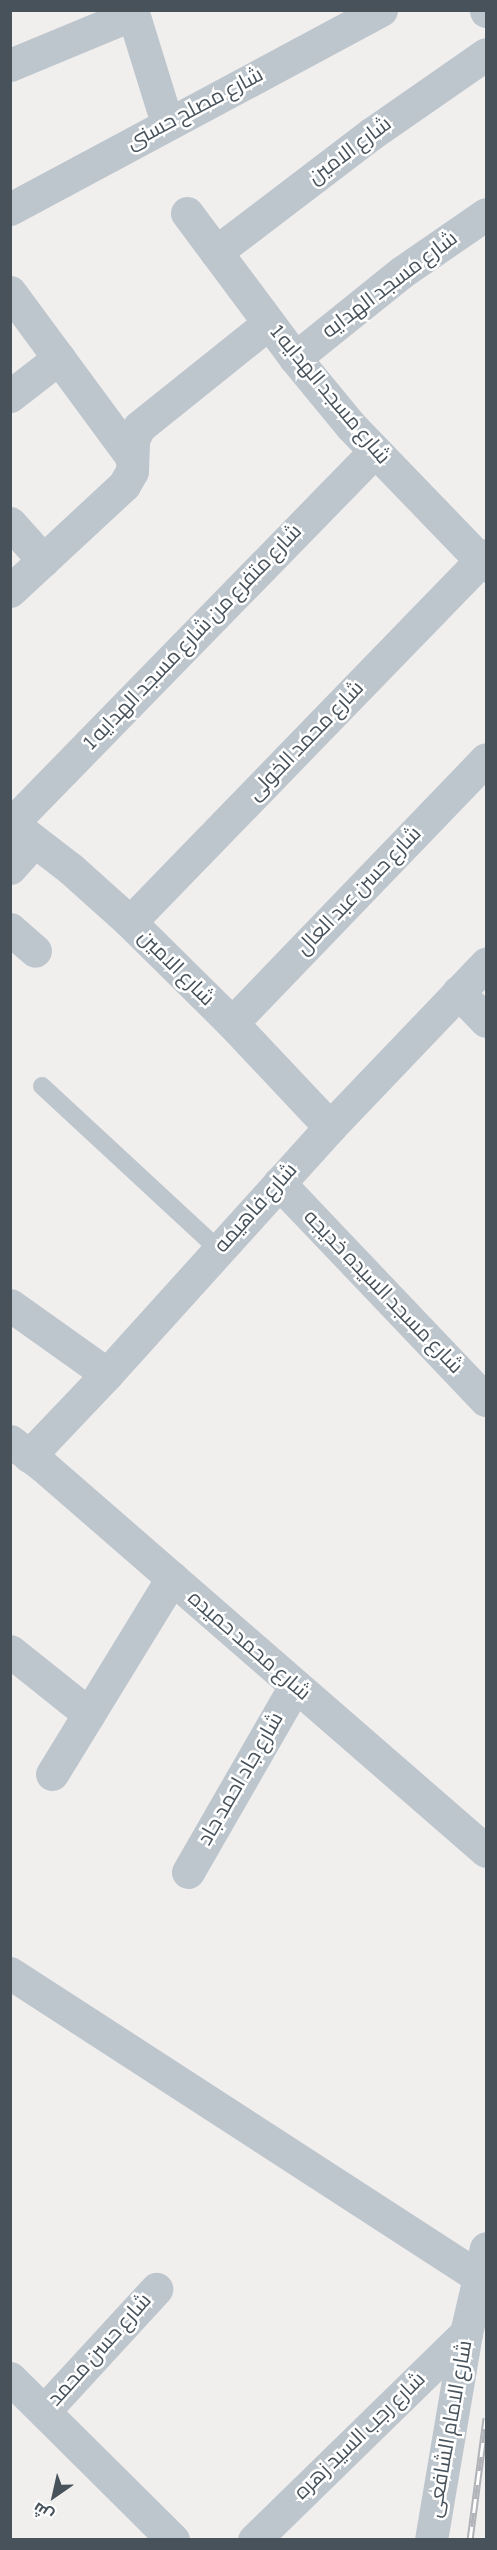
<!DOCTYPE html>
<meta charset="utf-8">
<style>
body{margin:0}
#map{position:relative;width:497px;height:2550px;overflow:hidden;background:#f1eeee;font-family:"Sofia Sans Condensed",Cairo,sans-serif}
div>[style]{position:absolute}
.lane>*{height:18px;margin:-9px;padding:0 9px;transform-origin:9px;border-radius:9px;background:#bdc6cd}
.street>*{height:33px;margin:-16.5px;padding:0 16.5px;transform-origin:16.5px;border-radius:16.5px;background:#bdc6cd}
.rail>*{height:7px;margin-top:-3.5px;transform-origin:0;background:repeating-linear-gradient(90deg,#fff 0 14px,#b0b3b8 0 28px);box-sizing:border-box;border-block:2px solid #b0b3b8}
span{translate:-50% -50%;white-space:nowrap;text-align:center;line-height:1.15;-webkit-text-stroke:5px #fff;paint-order:stroke}
.street-label{font-size:21px;color:#47525b}
.frame{position:absolute;inset:0;border:12px solid #47525b;pointer-events:none}
.north{position:absolute;left:24px;top:2466px;width:60px;height:60px;-webkit-text-stroke:4px #fff;paint-order:stroke;rotate:214deg;font-size:16px;font-weight:700;line-height:24px;text-align:center;color:#47525b}
.north::after{content:'';display:block;margin:auto;width:21px;height:27px;background:#47525b;clip-path:polygon(50% 0,100% 100%,50% 72%,0 100%)}
</style>
<div id="map">
<div class="lane">
<div style="left:42px;top:1086px;width:241px;rotate:42.8deg"></div>
</div>
<div class="street">
<div style="left:132px;top:10px;width:118px;rotate:72.8deg"></div>
<div style="left:486px;top:10px;width:1px;rotate:90deg"></div>
<div style="left:10px;top:65px;width:133px;rotate:-22.5deg"></div>
<div style="left:10px;top:209px;width:421px;rotate:-28.2deg"></div>
<div style="left:187px;top:213px;width:181px;rotate:53.3deg"></div>
<div style="left:295px;top:358px;width:88px;rotate:50.5deg"></div>
<div style="left:351px;top:426px;width:194px;rotate:46deg"></div>
<div style="left:216px;top:252px;width:195px;rotate:-37.3deg"></div>
<div style="left:371px;top:134px;width:140px;rotate:-34.8deg"></div>
<div style="left:10px;top:292px;width:204px;rotate:53.6deg"></div>
<div style="left:295px;top:358px;width:137px;rotate:-38.8deg"></div>
<div style="left:402px;top:272px;width:102px;rotate:-34.6deg"></div>
<div style="left:10px;top:396px;width:62px;rotate:-37.8deg"></div>
<div style="left:10px;top:523px;width:50px;rotate:48.3deg"></div>
<div style="left:10px;top:591px;width:156px;rotate:-42.9deg"></div>
<div style="left:124px;top:485px;width:16px;rotate:-60deg"></div>
<div style="left:132px;top:471px;width:31px;rotate:-88deg"></div>
<div style="left:133px;top:440px;width:14px;rotate:-65deg"></div>
<div style="left:139px;top:427px;width:166px;rotate:-38.7deg"></div>
<div style="left:10px;top:822px;width:77px;rotate:37.6deg"></div>
<div style="left:71px;top:869px;width:79px;rotate:41.9deg"></div>
<div style="left:130px;top:922px;width:144px;rotate:44.7deg"></div>
<div style="left:232px;top:1023px;width:143px;rotate:46.7deg"></div>
<div style="left:12px;top:823px;width:518px;rotate:-45.7deg"></div>
<div style="left:10px;top:868px;width:36px;rotate:-48deg"></div>
<div style="left:130px;top:922px;width:511px;rotate:-45.87deg"></div>
<div style="left:10px;top:929px;width:33px;rotate:41deg"></div>
<div style="left:458px;top:992px;width:40px;rotate:46deg"></div>
<div style="left:232px;top:1023px;width:366px;rotate:-46.1deg"></div>
<div style="left:279px;top:1183px;width:300px;rotate:46.4deg"></div>
<div style="left:10px;top:1305px;width:119px;rotate:35.4deg"></div>
<div style="left:10px;top:1441px;width:40px;rotate:37deg"></div>
<div style="left:42px;top:1465px;width:588px;rotate:41deg"></div>
<div style="left:29px;top:1456px;width:113px;rotate:-46.4deg"></div>
<div style="left:107px;top:1374px;width:333px;rotate:-47.9deg"></div>
<div style="left:330px;top:1127px;width:226px;rotate:-46.3deg"></div>
<div style="left:10px;top:1651px;width:101px;rotate:38.6deg"></div>
<div style="left:52px;top:1774px;width:230px;rotate:-58.5deg"></div>
<div style="left:188px;top:1872px;width:215px;rotate:-60.1deg"></div>
<div style="left:10px;top:1973px;width:559px;rotate:32.95deg"></div>
<div style="left:10px;top:2378px;width:230px;rotate:44.8deg"></div>
<div style="left:44px;top:2411px;width:166px;rotate:-47.4deg"></div>
<div style="left:254px;top:2540px;width:296px;rotate:-44.3deg"></div>
<div style="left:431px;top:2540px;width:210px;rotate:-80.4deg"></div>
<div style="left:466px;top:2333px;width:87px;rotate:-76.8deg"></div>
</div>
<div class="rail">
<div style="left:470px;top:2540px;width:123px;rotate:-82.5deg"></div>
</div>
<div class="street-label">
<span style="left:195px;top:109px;rotate:-28deg">شارع مصلح حسنى</span>
<span style="left:350px;top:151px;rotate:-37deg">شارع الامين</span>
<span style="left:390px;top:285px;rotate:-37deg">شارع مسجد الهدايه</span>
<span style="left:330px;top:395px;rotate:50deg">شارع مسجد الهدايه 1</span>
<span style="left:193px;top:637px;rotate:-46deg">شارع متفرع من شارع مسجد الهدايه 1</span>
<span style="left:306px;top:741px;rotate:-46deg">شارع محمد الخولى</span>
<span style="left:359px;top:891px;rotate:-46deg">شارع حسن عبد العال</span>
<span style="left:176px;top:968px;rotate:45deg">شارع الامين</span>
<span style="left:256px;top:1208px;rotate:-48deg">شارع فاهيمه</span>
<span style="left:383px;top:1292px;rotate:46deg">شارع مسجد السيده خديجه</span>
<span style="left:249px;top:1646px;rotate:41deg">شارع محمد حميده</span>
<span style="left:241px;top:1779px;rotate:-60deg">شارع جاد احمد جاد</span>
<span style="left:100px;top:2350px;rotate:-48deg">شارع حسن محمد</span>
<span style="left:450px;top:2429px;rotate:-80deg">شارع الامام الشافعى</span>
<span style="left:360px;top:2436px;rotate:-44deg">شارع رجب السيد زهره</span>
</div>
<div class="frame"></div>
<div class="north">ش</div>
</div>
